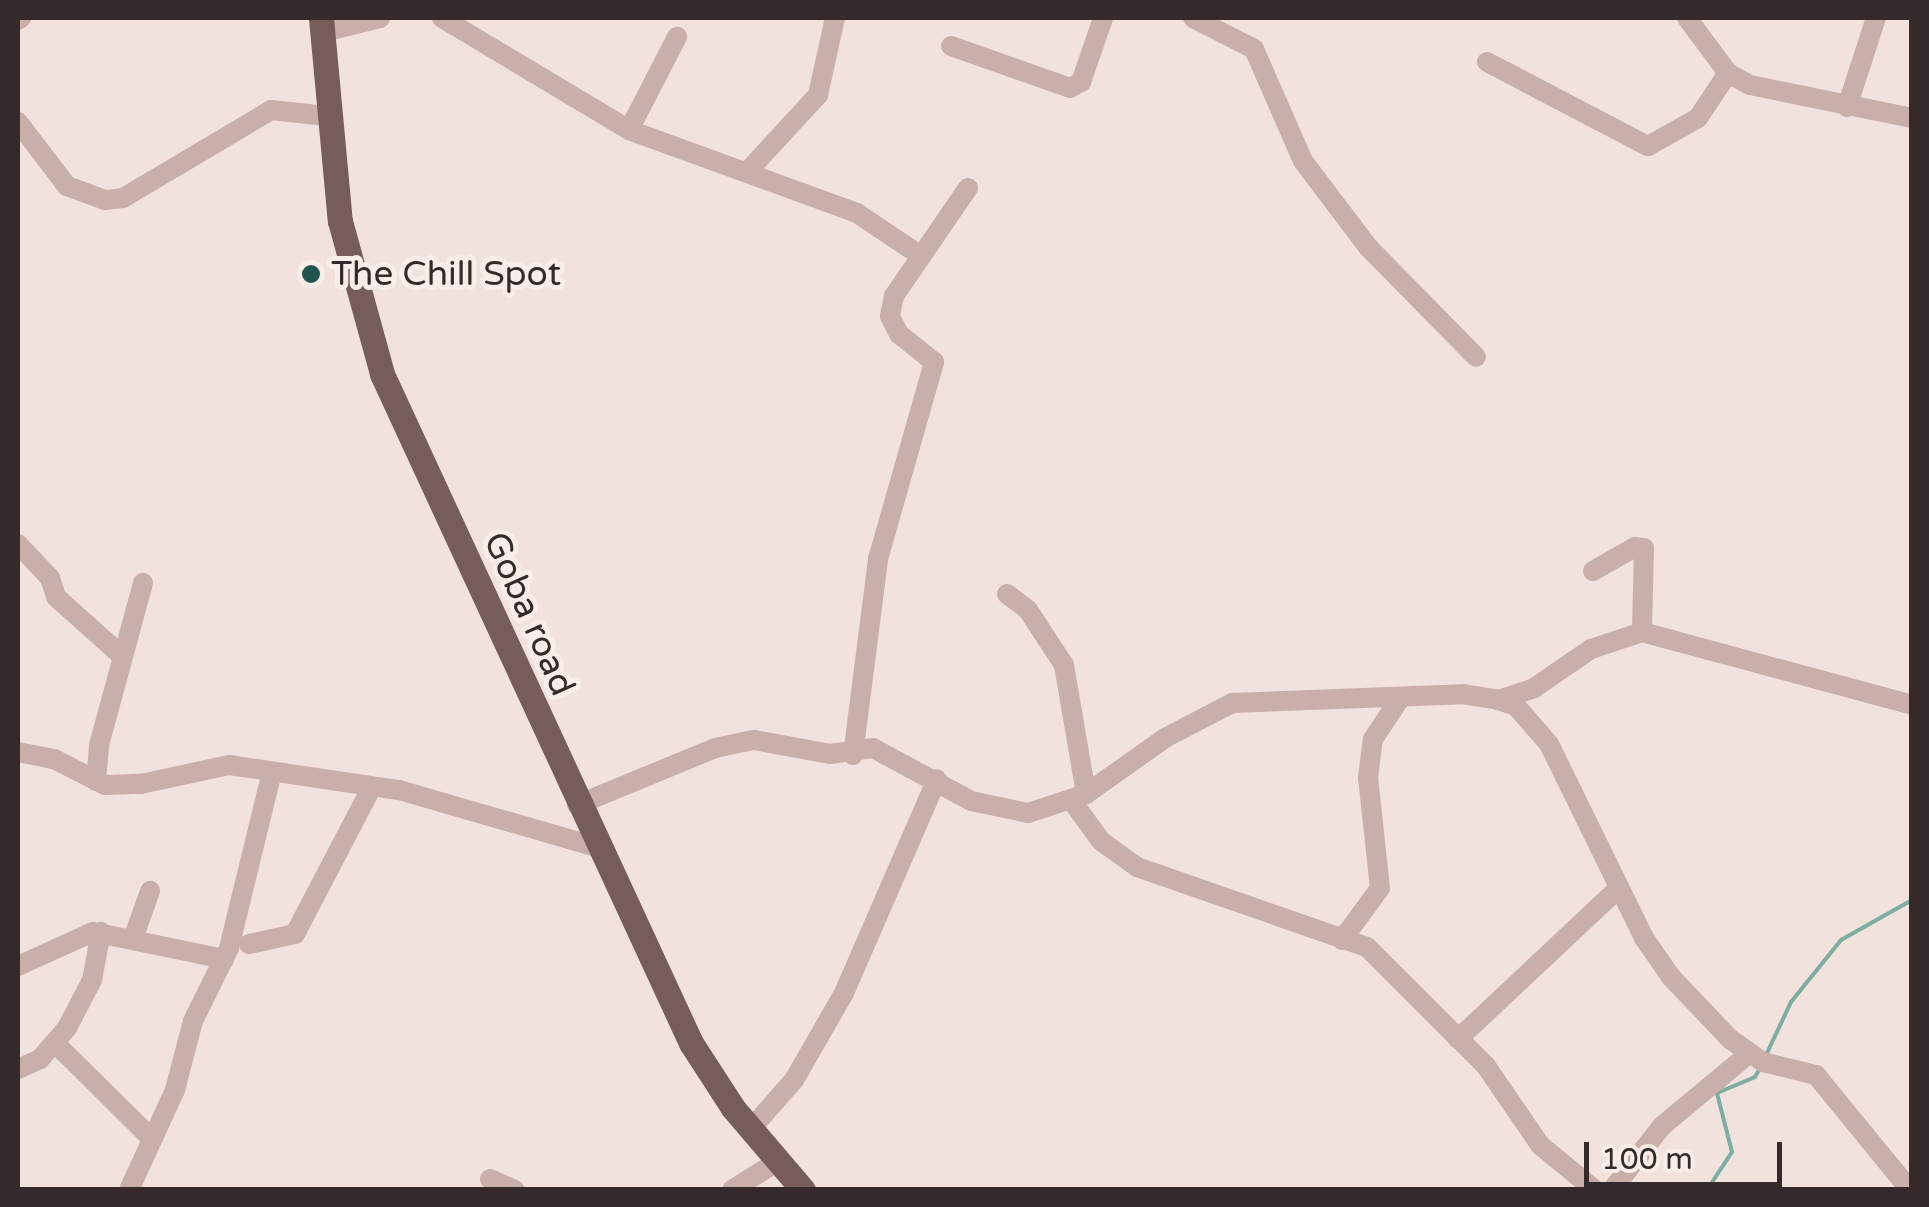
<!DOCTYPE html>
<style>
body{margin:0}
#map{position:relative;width:1929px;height:1207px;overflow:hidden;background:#f1e2dd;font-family:"Varela Round",sans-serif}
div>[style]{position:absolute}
.stream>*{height:4px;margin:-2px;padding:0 2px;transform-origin:2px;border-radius:2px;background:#7dada3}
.minor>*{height:20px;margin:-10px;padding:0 10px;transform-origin:10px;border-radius:10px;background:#c9afa9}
.major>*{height:25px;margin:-12.5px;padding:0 12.5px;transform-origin:12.5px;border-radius:12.5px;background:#775d5a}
.dots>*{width:28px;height:28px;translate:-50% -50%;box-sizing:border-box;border:5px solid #f9ede9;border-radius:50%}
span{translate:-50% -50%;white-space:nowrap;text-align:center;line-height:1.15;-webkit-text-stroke:10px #f9ede9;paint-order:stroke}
.poi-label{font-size:35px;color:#362929}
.left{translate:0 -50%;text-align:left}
.street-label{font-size:35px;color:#362929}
.frame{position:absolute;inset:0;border:20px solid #362929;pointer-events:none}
.scale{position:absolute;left:1584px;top:1142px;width:198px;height:45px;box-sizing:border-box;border:5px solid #362929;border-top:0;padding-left:12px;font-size:30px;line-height:35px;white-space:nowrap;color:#362929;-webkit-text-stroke:8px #f9ede9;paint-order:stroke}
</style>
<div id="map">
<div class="stream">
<div style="left:1767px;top:1053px;width:56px;rotate:-64.8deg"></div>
<div style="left:1791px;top:1002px;width:80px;rotate:-51.1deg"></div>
<div style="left:1841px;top:940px;width:81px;rotate:-29.4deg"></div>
<div style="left:1707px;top:1190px;width:45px;rotate:-56.7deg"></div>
<div style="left:1732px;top:1152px;width:61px;rotate:-104.3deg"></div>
<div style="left:1717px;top:1093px;width:41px;rotate:-22.8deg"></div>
<div style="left:1755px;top:1077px;width:13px;rotate:-61deg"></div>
</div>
<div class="minor">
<div style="left:442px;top:18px;width:218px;rotate:30.9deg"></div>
<div style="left:629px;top:130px;width:243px;rotate:20deg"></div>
<div style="left:857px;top:213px;width:77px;rotate:33.9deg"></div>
<div style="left:1193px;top:18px;width:68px;rotate:26.9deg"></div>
<div style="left:1254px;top:49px;width:122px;rotate:66.4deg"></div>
<div style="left:1303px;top:161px;width:108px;rotate:52.9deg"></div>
<div style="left:1368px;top:247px;width:154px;rotate:45.5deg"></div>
<div style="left:1687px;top:18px;width:69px;rotate:53.3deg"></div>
<div style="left:1728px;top:73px;width:25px;rotate:29deg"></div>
<div style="left:1750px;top:85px;width:165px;rotate:11.5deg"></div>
<div style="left:18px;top:20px;width:4px;rotate:-34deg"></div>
<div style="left:323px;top:32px;width:59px;rotate:-13.8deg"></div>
<div style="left:951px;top:46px;width:126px;rotate:19.4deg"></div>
<div style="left:1070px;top:88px;width:13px;rotate:-29deg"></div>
<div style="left:1081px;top:82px;width:68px;rotate:-71deg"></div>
<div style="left:1487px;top:62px;width:182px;rotate:27.6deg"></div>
<div style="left:1648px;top:146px;width:57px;rotate:-29.2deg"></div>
<div style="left:1698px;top:118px;width:54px;rotate:-56.3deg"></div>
<div style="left:1847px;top:107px;width:94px;rotate:-72deg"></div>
<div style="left:18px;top:122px;width:81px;rotate:52.6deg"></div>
<div style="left:67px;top:186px;width:40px;rotate:20.2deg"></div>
<div style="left:105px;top:200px;width:18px;rotate:-6deg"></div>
<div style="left:123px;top:198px;width:172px;rotate:-30.7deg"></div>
<div style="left:271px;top:110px;width:56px;rotate:6.1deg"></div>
<div style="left:629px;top:130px;width:105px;rotate:-62.7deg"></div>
<div style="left:748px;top:171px;width:103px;rotate:-47.4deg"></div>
<div style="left:818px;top:95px;width:79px;rotate:-77.6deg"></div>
<div style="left:18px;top:544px;width:47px;rotate:46.7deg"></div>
<div style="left:50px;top:578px;width:20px;rotate:72deg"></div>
<div style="left:56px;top:597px;width:89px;rotate:41.8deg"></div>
<div style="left:1593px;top:571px;width:48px;rotate:-29.7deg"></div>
<div style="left:1635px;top:547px;width:9px;rotate:6deg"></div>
<div style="left:1644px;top:548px;width:84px;rotate:91.4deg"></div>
<div style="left:1007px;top:594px;width:26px;rotate:37deg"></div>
<div style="left:1028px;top:610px;width:66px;rotate:56.8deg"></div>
<div style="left:1064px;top:665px;width:131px;rotate:80.3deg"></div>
<div style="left:1498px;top:700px;width:38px;rotate:-18deg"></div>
<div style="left:1534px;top:688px;width:69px;rotate:-34.4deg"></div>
<div style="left:1591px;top:649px;width:54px;rotate:-18.4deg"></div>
<div style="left:1642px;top:632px;width:280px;rotate:15.1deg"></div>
<div style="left:18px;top:752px;width:37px;rotate:11deg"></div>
<div style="left:54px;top:759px;width:57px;rotate:27deg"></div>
<div style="left:105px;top:785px;width:36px;rotate:-2deg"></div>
<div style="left:141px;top:784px;width:90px;rotate:-12.2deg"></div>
<div style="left:229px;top:765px;width:172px;rotate:8.4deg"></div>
<div style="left:399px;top:790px;width:205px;rotate:16.1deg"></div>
<div style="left:853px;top:755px;width:198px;rotate:-82.7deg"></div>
<div style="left:878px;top:559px;width:205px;rotate:-74.1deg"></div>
<div style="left:934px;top:362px;width:45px;rotate:-141.3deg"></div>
<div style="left:899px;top:334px;width:20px;rotate:-117deg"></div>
<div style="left:890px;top:316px;width:20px;rotate:-79deg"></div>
<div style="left:894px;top:296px;width:131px;rotate:-55.6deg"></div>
<div style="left:96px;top:781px;width:36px;rotate:-85deg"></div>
<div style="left:99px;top:745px;width:168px;rotate:-74.8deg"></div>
<div style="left:1072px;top:801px;width:49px;rotate:54.1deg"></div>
<div style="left:1101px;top:841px;width:44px;rotate:35.8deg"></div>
<div style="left:1137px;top:867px;width:244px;rotate:19.2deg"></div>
<div style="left:1367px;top:947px;width:168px;rotate:45deg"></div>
<div style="left:1486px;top:1066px;width:96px;rotate:55.6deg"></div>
<div style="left:1540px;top:1145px;width:71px;rotate:39.3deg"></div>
<div style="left:577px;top:805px;width:149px;rotate:-22.4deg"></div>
<div style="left:715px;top:748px;width:40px;rotate:-12deg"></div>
<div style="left:754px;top:740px;width:77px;rotate:10.4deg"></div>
<div style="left:830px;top:754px;width:43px;rotate:-7.9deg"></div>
<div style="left:873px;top:748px;width:111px;rotate:28.4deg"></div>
<div style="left:971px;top:801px;width:58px;rotate:11.9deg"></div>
<div style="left:1028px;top:813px;width:61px;rotate:-18.1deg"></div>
<div style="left:1086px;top:794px;width:97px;rotate:-35.3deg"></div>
<div style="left:1165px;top:738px;width:76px;rotate:-27.6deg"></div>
<div style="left:1232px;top:703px;width:230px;rotate:-2.2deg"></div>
<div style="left:1462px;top:694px;width:36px;rotate:9deg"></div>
<div style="left:1498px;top:700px;width:19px;rotate:18deg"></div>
<div style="left:1516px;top:706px;width:50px;rotate:49deg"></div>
<div style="left:1549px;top:744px;width:216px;rotate:63.9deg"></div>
<div style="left:1644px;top:938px;width:47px;rotate:55.3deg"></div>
<div style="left:1671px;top:977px;width:86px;rotate:46.4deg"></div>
<div style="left:1730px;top:1039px;width:40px;rotate:34.9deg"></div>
<div style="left:1763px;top:1062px;width:55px;rotate:13.8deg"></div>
<div style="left:1816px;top:1075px;width:149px;rotate:50.7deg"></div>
<div style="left:134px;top:936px;width:48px;rotate:-70.4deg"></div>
<div style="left:1342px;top:940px;width:64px;rotate:-53.8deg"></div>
<div style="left:1380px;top:888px;width:111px;rotate:-96.2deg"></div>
<div style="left:1368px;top:778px;width:39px;rotate:-83deg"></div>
<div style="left:1373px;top:739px;width:47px;rotate:-56.3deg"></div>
<div style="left:249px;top:944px;width:47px;rotate:-12.3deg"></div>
<div style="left:295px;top:934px;width:166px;rotate:-62.4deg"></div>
<div style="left:18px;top:966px;width:82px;rotate:-24.4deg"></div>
<div style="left:93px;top:932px;width:134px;rotate:11.6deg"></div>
<div style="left:1458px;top:1039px;width:221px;rotate:-43.2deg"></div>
<div style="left:56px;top:1044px;width:135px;rotate:44.7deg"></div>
<div style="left:18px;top:1069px;width:24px;rotate:-24deg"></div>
<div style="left:40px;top:1059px;width:41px;rotate:-48.9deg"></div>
<div style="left:67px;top:1028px;width:54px;rotate:-62.5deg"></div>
<div style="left:92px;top:980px;width:49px;rotate:-79.4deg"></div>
<div style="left:750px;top:1130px;width:67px;rotate:-48.7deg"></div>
<div style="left:794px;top:1080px;width:100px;rotate:-60.1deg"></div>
<div style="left:844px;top:993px;width:233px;rotate:-66.5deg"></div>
<div style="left:490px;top:1179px;width:27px;rotate:24deg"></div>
<div style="left:129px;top:1190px;width:110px;rotate:-65.3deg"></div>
<div style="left:175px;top:1090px;width:71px;rotate:-75.4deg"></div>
<div style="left:193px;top:1021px;width:81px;rotate:-63.7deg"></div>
<div style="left:229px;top:948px;width:177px;rotate:-76.3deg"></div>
<div style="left:732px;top:1190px;width:51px;rotate:-32.1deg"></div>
<div style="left:1612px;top:1190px;width:81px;rotate:-52deg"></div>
<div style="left:1662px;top:1126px;width:114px;rotate:-39.7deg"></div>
</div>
<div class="major">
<div style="left:321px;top:18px;width:204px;rotate:84.7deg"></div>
<div style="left:340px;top:221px;width:159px;rotate:74.6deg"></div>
<div style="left:382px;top:374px;width:737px;rotate:65.21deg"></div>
<div style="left:691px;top:1043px;width:77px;rotate:57.1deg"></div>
<div style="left:733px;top:1108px;width:108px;rotate:49.5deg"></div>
</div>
<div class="dots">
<div style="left:311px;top:274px;background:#20564c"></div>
</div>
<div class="poi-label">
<span class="left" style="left:331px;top:274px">The Chill Spot</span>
</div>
<div class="street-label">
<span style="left:529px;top:614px;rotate:66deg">Goba road</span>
</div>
<div class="frame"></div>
<div class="scale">100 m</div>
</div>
